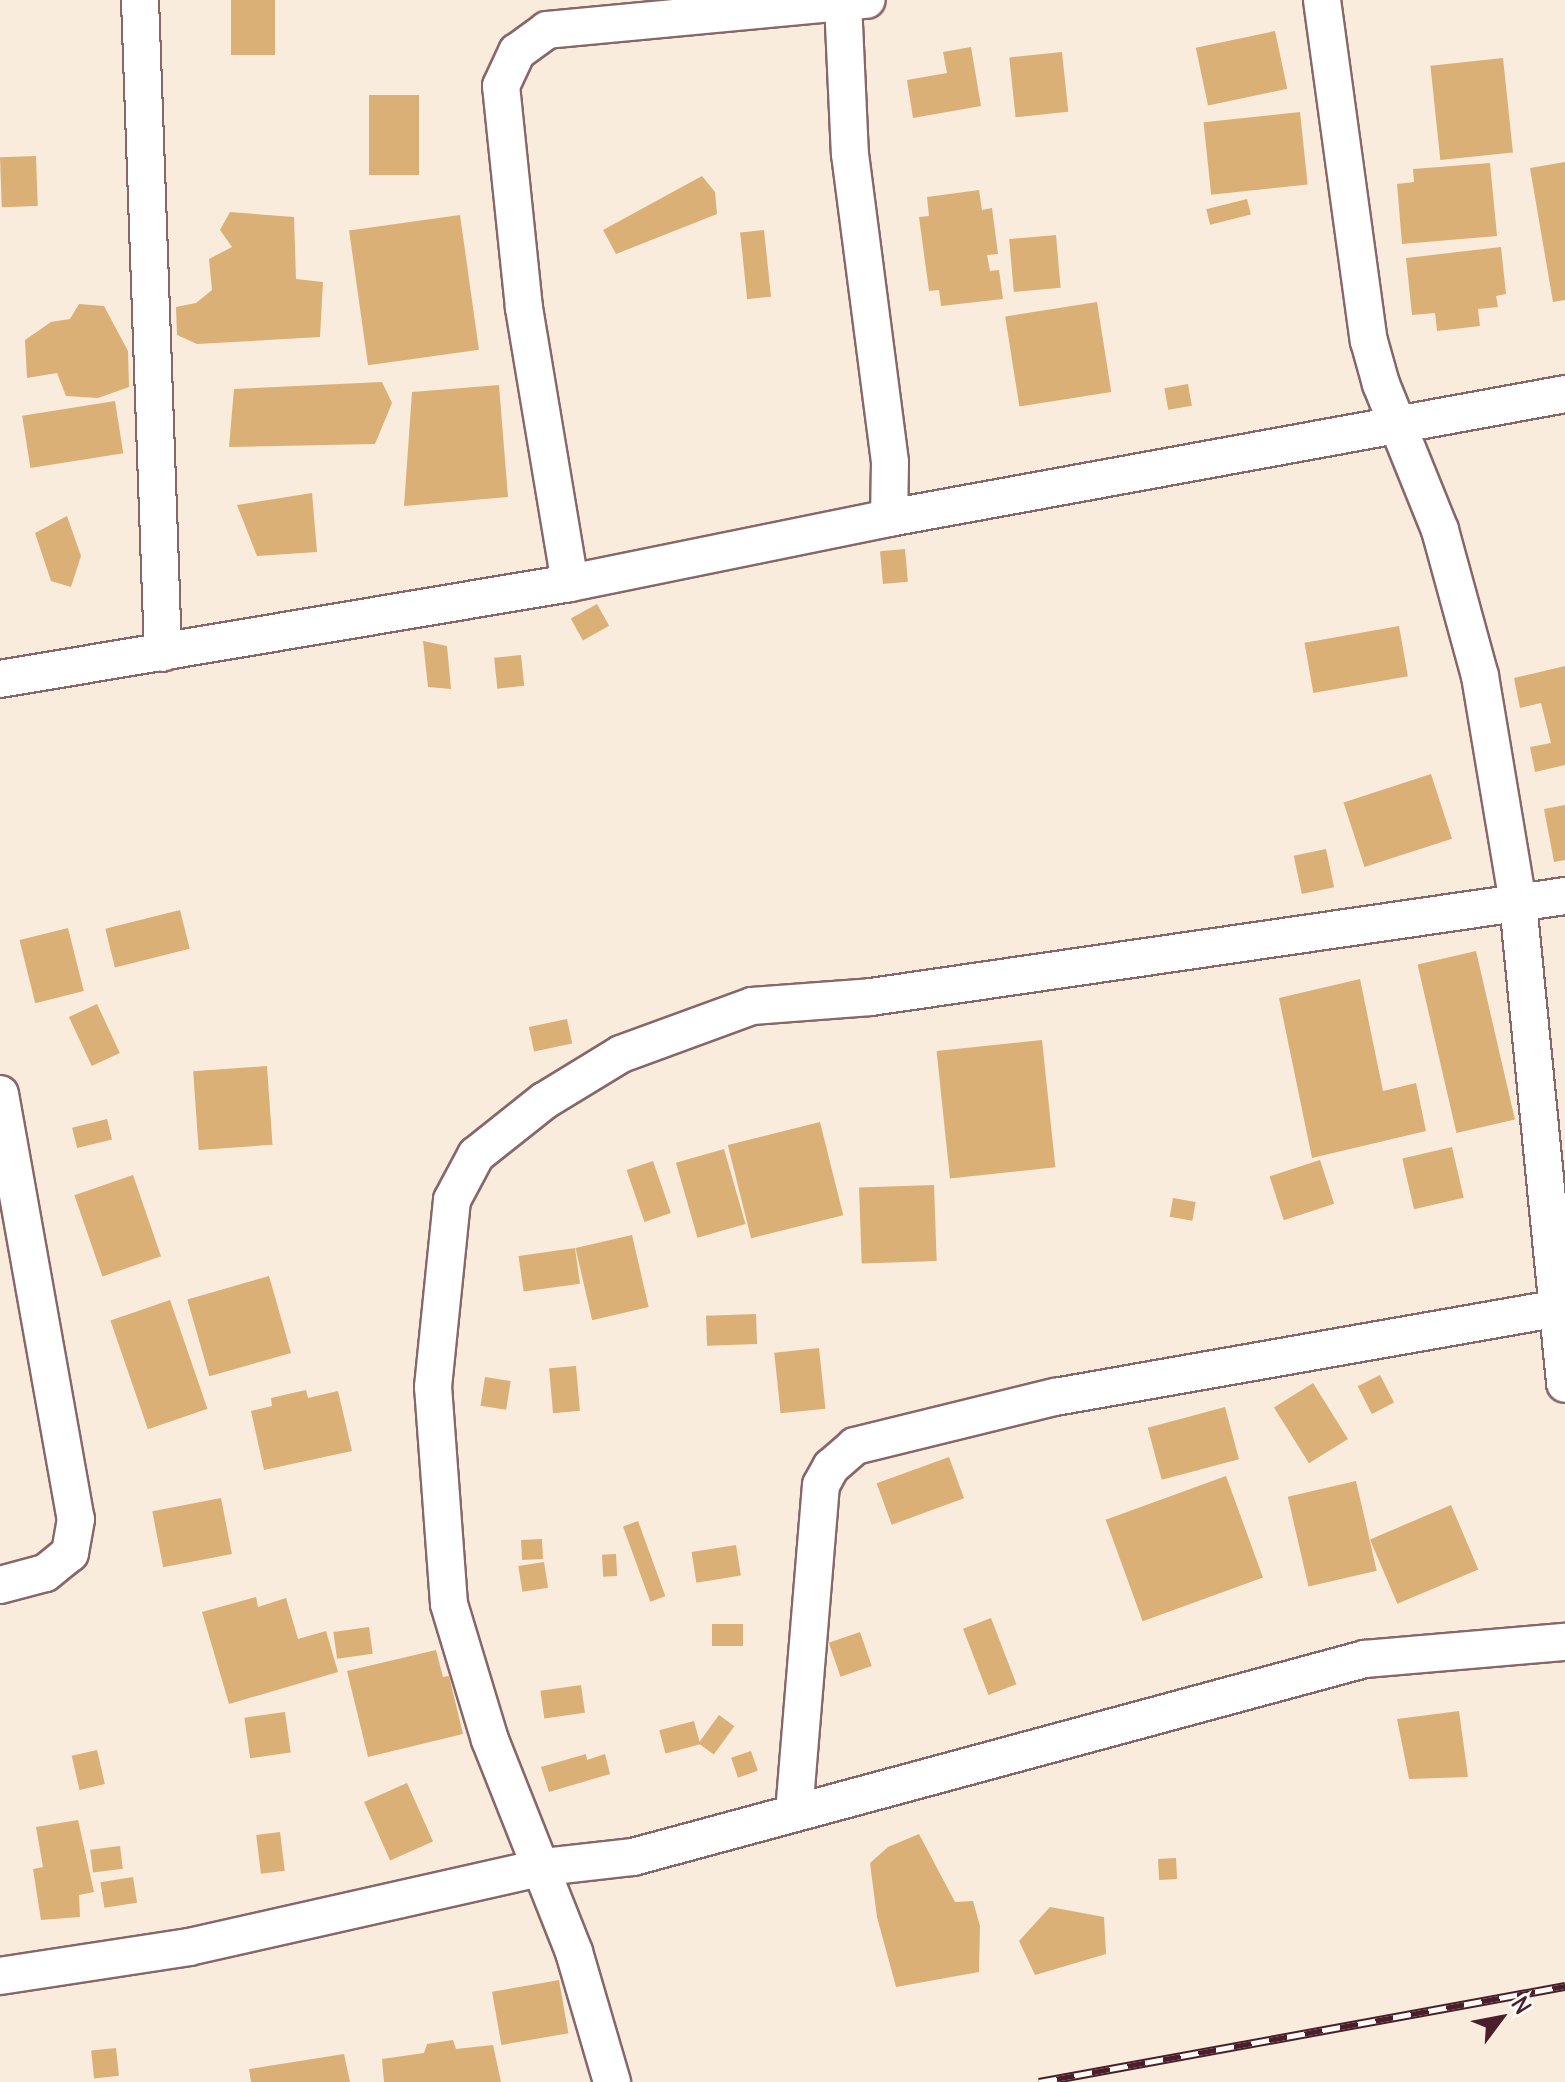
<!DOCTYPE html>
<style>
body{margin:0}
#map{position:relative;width:1565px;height:2082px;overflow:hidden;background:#f9ecdc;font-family:Delius,sans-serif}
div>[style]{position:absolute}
.building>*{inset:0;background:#dbb076;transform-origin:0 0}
.roads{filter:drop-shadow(2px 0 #876769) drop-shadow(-2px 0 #876769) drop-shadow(0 2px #876769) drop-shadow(0 -2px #876769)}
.minor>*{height:36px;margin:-18px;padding:0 18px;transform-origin:18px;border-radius:18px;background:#fff}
.rail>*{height:9px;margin-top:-4.5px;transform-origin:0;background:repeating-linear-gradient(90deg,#fdfcf7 0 18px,#4a1f2b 0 36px);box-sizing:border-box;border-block:2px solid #4a1f2b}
span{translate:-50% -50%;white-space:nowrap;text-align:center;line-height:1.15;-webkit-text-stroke:8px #fdfcf7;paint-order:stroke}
.north{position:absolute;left:1461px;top:1978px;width:80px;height:80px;-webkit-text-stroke:6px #fdfcf7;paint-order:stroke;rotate:58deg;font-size:22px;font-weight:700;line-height:32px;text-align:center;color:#4a1f2b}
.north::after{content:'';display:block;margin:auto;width:28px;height:36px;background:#4a1f2b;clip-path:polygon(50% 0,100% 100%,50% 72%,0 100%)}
</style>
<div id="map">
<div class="building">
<div style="left:231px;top:0;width:44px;height:55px"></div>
<div style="left:1275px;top:31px;width:59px;height:81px;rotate:78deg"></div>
<div style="clip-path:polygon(971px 47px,981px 106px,913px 118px,907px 80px,947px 73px,943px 52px)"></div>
<div style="left:1062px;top:52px;width:60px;height:53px;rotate:84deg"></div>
<div style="left:1503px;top:58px;width:95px;height:73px;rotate:84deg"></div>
<div style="left:369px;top:95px;width:50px;height:80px"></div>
<div style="left:1300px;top:112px;width:73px;height:97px;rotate:84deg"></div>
<div style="left:36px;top:156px;width:50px;height:36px;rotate:88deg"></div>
<div style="clip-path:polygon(1565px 162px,1565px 300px,1553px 302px,1530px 168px)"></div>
<div style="clip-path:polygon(1490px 163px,1497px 236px,1402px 244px,1397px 184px,1414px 182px,1413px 169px)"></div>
<div style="clip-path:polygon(702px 176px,715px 192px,717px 214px,616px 254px,603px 230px)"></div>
<div style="clip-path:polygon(979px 190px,982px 210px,992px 208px,998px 254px,987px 255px,990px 271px,999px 270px,1003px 299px,941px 306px,939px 290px,929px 291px,919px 217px,929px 216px,927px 197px)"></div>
<div style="left:1247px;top:199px;width:16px;height:42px;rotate:76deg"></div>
<div style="clip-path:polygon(230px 212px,294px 217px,296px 279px,323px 282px,320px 337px,197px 344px,177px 335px,176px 307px,196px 303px,212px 290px,209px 259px,232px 247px,220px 230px)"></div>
<div style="left:460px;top:215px;width:136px;height:112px;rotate:82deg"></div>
<div style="left:764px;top:230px;width:67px;height:24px;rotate:84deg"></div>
<div style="left:1056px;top:235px;width:53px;height:47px;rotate:85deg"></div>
<div style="clip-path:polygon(1501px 247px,1506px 294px,1496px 296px,1498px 307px,1478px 309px,1480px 326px,1437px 331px,1435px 313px,1412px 315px,1406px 258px)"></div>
<div style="left:1097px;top:302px;width:91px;height:93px;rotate:81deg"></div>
<div style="clip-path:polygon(79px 304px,104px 306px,128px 351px,129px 387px,98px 398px,66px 396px,57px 373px,27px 378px,25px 340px,51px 322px,70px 319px)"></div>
<div style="clip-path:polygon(382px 382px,392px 403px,375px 444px,229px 447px,234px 389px)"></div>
<div style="left:1188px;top:384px;width:22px;height:24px;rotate:80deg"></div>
<div style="clip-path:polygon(499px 385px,508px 497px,404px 506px,412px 392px)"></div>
<div style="left:115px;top:401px;width:53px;height:94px;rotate:81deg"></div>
<div style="clip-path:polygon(312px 493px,317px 552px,257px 556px,237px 505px)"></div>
<div style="clip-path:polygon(67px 516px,81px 556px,71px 587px,51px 581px,35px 533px)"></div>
<div style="left:905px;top:549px;width:33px;height:25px;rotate:85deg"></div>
<div style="left:597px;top:604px;width:25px;height:30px;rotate:61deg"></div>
<div style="left:1399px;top:626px;width:51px;height:96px;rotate:80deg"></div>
<div style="clip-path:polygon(423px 641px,447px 646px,451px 689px,428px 687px)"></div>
<div style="left:521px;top:655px;width:31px;height:27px;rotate:84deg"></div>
<div style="clip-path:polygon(1565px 666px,1565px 765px,1535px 772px,1530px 747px,1551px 743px,1541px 703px,1520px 708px,1514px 678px)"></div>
<div style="left:1431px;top:774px;width:68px;height:92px;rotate:72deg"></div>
<div style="clip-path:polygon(1565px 805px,1565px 860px,1554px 862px,1544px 809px)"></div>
<div style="left:1326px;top:849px;width:39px;height:33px;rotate:78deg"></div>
<div style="left:180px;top:910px;width:40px;height:77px;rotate:76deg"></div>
<div style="left:68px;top:928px;width:65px;height:50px;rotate:76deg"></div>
<div style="left:1476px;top:951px;width:173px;height:60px;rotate:77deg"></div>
<div style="clip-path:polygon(1360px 979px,1383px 1091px,1416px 1083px,1426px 1131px,1312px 1158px,1279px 998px)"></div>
<div style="left:97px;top:1004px;width:54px;height:31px;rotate:65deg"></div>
<div style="left:567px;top:1019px;width:25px;height:39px;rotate:78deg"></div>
<div style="left:1042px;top:1040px;width:128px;height:106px;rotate:84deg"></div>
<div style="left:267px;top:1066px;width:79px;height:74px;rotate:86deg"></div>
<div style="left:107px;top:1119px;width:21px;height:36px;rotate:76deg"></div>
<div style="left:820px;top:1122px;width:96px;height:95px;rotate:76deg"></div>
<div style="left:1452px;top:1147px;width:52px;height:51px;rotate:77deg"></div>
<div style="left:724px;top:1149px;width:78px;height:50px;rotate:74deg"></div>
<div style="left:1320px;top:1160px;width:46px;height:53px;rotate:72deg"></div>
<div style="left:653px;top:1161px;width:55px;height:28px;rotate:71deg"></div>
<div style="left:133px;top:1175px;width:86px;height:62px;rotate:71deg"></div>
<div style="left:934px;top:1185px;width:76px;height:75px;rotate:88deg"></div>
<div style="left:1173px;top:1198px;width:23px;height:19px;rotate:10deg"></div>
<div style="left:632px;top:1235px;width:74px;height:58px;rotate:77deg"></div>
<div style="left:575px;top:1248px;width:36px;height:57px;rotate:82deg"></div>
<div style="left:269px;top:1276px;width:80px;height:85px;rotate:74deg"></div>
<div style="left:170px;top:1300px;width:115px;height:63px;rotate:71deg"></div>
<div style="left:756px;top:1314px;width:30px;height:50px;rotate:88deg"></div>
<div style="left:819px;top:1348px;width:61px;height:45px;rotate:84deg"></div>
<div style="left:576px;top:1366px;width:45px;height:27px;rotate:85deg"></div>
<div style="left:1380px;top:1375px;width:31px;height:25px;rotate:63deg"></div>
<div style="left:485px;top:1377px;width:26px;height:29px;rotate:9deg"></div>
<div style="left:1313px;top:1383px;width:66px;height:46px;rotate:58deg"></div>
<div style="clip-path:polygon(306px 1390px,308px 1398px,338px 1391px,352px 1451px,264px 1470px,251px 1411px,272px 1406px,271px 1398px)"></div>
<div style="left:1225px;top:1407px;width:54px;height:80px;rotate:75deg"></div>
<div style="left:949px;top:1457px;width:44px;height:77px;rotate:70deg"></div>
<div style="left:1226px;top:1476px;width:108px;height:128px;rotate:70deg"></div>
<div style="left:1356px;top:1481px;width:92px;height:70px;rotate:77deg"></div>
<div style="left:221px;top:1498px;width:57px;height:70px;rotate:79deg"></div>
<div style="left:1451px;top:1505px;width:70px;height:88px;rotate:67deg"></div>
<div style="left:638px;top:1521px;width:80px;height:16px;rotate:70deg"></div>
<div style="left:542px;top:1539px;width:20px;height:21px;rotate:87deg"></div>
<div style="left:736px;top:1545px;width:31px;height:45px;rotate:81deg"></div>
<div style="left:616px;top:1554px;width:22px;height:14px;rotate:87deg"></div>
<div style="left:544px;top:1562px;width:26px;height:26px;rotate:81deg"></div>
<div style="clip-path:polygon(256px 1597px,258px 1607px,286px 1598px,298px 1639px,326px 1631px,338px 1672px,229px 1704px,202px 1612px)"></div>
<div style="left:991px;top:1618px;width:71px;height:30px;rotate:69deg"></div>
<div style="left:712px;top:1624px;width:31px;height:22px"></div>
<div style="left:369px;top:1627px;width:27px;height:36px;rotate:82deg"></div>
<div style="left:860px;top:1632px;width:36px;height:33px;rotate:71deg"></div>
<div style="clip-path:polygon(436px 1650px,443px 1677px,449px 1676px,463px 1734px,368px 1757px,347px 1671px)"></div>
<div style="left:581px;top:1685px;width:28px;height:41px;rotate:82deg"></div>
<div style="clip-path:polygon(1459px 1711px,1468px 1777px,1409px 1779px,1397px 1719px)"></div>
<div style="left:285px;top:1712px;width:41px;height:41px;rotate:82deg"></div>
<div style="left:719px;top:1715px;width:19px;height:35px;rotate:36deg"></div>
<div style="left:694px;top:1721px;width:24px;height:36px;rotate:75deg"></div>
<div style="left:97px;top:1750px;width:35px;height:26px;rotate:77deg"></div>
<div style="left:751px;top:1751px;width:21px;height:21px;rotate:71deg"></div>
<div style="clip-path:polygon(586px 1754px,587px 1760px,605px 1754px,610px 1774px,549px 1792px,541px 1767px)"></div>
<div style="left:407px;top:1783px;width:64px;height:47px;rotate:66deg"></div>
<div style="clip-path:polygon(78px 1820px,94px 1892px,79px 1895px,80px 1917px,41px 1920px,33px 1869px,43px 1867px,36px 1827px)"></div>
<div style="left:280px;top:1832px;width:39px;height:24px;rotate:83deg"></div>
<div style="clip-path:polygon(919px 1834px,955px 1902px,973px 1901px,980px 1926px,979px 1972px,896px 1987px,877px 1917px,870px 1863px,888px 1847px)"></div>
<div style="left:120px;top:1846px;width:23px;height:30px;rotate:83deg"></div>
<div style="left:1176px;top:1858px;width:21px;height:18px;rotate:87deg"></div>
<div style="left:133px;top:1877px;width:26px;height:33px;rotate:81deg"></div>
<div style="clip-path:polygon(1050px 1907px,1104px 1917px,1106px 1954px,1035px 1975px,1019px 1941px)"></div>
<div style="left:559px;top:1980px;width:54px;height:68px;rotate:80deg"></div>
<div style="clip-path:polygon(453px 2040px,456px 2049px,493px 2045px,501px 2082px,384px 2082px,382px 2059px,424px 2053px,427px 2044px)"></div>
<div style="left:116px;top:2048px;width:28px;height:25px;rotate:84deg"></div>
<div style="clip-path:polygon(344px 2054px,350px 2082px,251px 2082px,249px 2069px)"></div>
</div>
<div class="roads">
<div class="minor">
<div style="left:140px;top:0;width:653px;rotate:87.98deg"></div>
<div style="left:1322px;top:0;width:344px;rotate:82.2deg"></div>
<div style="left:1369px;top:341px;width:45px;rotate:74.4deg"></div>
<div style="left:1381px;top:384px;width:157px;rotate:68deg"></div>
<div style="left:1440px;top:530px;width:151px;rotate:74.7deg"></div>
<div style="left:1480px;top:676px;width:230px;rotate:80.5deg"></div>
<div style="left:1518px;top:903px;width:483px;rotate:84.4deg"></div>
<div style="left:843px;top:2px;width:152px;rotate:87.4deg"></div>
<div style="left:850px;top:154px;width:311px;rotate:82.6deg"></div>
<div style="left:890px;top:462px;width:56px;rotate:91deg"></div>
<div style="left:570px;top:583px;width:279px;rotate:-99.5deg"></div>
<div style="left:524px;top:308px;width:223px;rotate:-95.9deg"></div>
<div style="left:501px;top:86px;width:38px;rotate:-65deg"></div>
<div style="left:517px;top:52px;width:37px;rotate:-36deg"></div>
<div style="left:547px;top:30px;width:321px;rotate:-5.4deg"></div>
<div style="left:0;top:679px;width:578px;rotate:-9.56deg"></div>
<div style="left:570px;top:583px;width:326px;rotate:-11.5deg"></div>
<div style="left:889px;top:518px;width:687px;rotate:-10.39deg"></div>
<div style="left:0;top:1094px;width:432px;rotate:79.9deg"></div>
<div style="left:76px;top:1519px;width:35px;rotate:100deg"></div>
<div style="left:70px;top:1553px;width:32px;rotate:141deg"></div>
<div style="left:45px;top:1573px;width:47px;rotate:165.1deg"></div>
<div style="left:794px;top:1813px;width:329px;rotate:-85.3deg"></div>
<div style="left:821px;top:1485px;width:21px;rotate:-61deg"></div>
<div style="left:831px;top:1467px;width:32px;rotate:-41deg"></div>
<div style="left:855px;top:1446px;width:206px;rotate:-13.8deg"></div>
<div style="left:1055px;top:1397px;width:518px;rotate:-10.01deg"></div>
<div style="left:0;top:1976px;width:191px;rotate:-8.7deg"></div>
<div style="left:189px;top:1947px;width:364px;rotate:-12.7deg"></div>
<div style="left:544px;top:1867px;width:90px;rotate:-6.4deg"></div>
<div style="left:633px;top:1857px;width:758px;rotate:-15.14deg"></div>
<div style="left:1365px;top:1659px;width:201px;rotate:-4.9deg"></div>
<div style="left:612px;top:2082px;width:135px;rotate:-106.3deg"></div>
<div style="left:574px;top:1952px;width:228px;rotate:-111.6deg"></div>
<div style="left:490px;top:1740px;width:142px;rotate:-106.8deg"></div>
<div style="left:449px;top:1604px;width:218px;rotate:-94.2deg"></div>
<div style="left:433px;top:1387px;width:188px;rotate:-84.2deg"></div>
<div style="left:452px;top:1200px;width:51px;rotate:-61.9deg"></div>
<div style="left:476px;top:1155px;width:87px;rotate:-38.5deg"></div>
<div style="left:544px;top:1101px;width:90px;rotate:-31.4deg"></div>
<div style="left:621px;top:1054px;width:140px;rotate:-20.1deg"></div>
<div style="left:752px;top:1006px;width:119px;rotate:-4.3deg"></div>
<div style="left:871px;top:997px;width:701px;rotate:-8.28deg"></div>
</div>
</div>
<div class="rail">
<div style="left:1039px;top:2082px;width:535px;rotate:-10.34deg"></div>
</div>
<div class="north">N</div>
</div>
